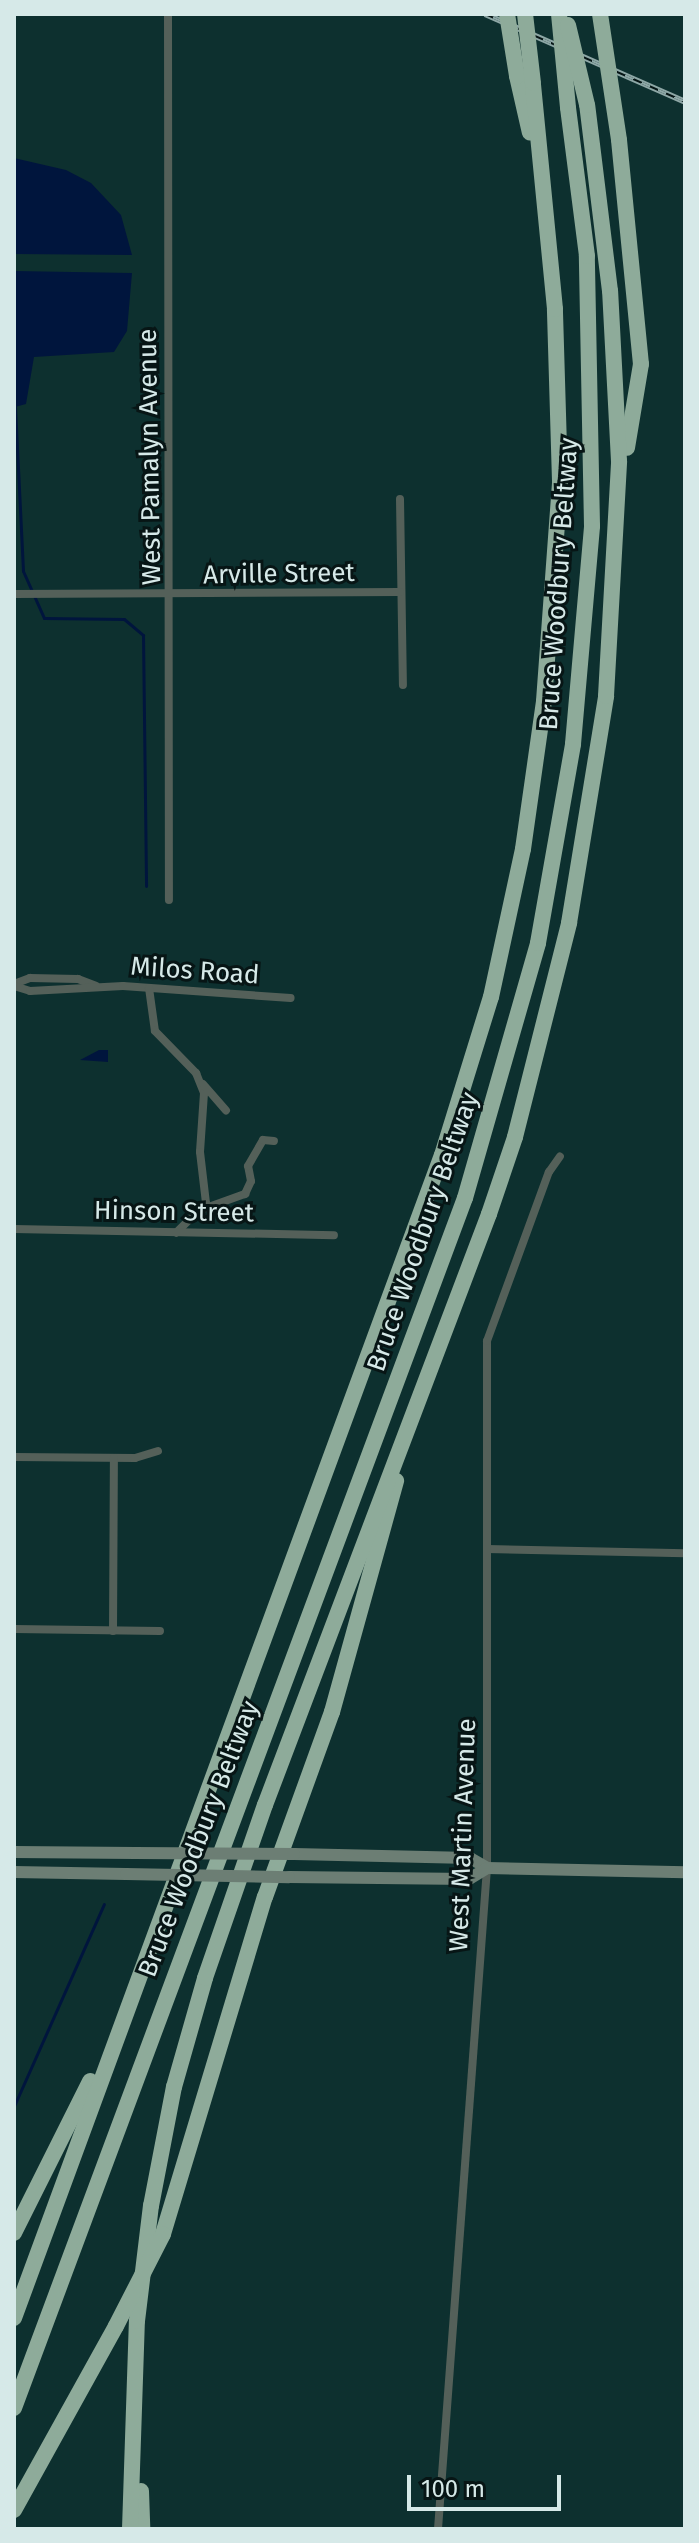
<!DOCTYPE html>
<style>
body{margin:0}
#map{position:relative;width:699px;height:2543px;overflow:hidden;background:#0d302f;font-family:"Fira Sans",sans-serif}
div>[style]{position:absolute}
.water>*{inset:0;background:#00153d}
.stream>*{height:3px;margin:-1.5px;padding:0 1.5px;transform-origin:1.5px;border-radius:1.5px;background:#00153d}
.minor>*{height:8px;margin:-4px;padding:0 4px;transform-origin:4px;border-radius:4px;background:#546059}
.secondary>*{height:12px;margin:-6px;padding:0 6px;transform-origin:6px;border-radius:6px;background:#6c7e74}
.motorway>*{height:16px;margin:-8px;padding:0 8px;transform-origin:8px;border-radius:8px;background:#8eab9a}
.rail>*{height:6px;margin-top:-3px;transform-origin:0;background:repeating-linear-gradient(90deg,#071515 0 9px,#8ea7a6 0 18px);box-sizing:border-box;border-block:2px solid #8ea7a6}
.secondary-bridge>*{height:12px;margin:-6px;padding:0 6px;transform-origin:6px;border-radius:6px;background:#6c7e74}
.motorway-bridge>*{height:16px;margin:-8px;padding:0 8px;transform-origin:8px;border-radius:8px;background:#8eab9a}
span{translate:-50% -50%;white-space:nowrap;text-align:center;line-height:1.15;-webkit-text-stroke:6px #071515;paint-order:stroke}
.street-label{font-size:26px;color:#d6e9e8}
.frame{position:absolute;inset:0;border:16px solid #d6e9e8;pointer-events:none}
.scale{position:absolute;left:407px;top:2475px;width:154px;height:36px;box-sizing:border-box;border:4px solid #d6e9e8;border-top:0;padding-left:10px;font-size:24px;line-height:28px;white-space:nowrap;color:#d6e9e8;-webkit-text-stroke:6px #071515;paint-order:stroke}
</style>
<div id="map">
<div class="water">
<div style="clip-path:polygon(14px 158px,66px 170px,91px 183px,121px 215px,132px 255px,14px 254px)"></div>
<div style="clip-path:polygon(14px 271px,132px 273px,127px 331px,114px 352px,34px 357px,26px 404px,15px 407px)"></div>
<div style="clip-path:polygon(99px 1050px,108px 1050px,108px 1062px,80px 1060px)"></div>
</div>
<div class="stream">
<div style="left:15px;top:407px;width:164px;rotate:87.2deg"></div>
<div style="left:23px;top:571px;width:51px;rotate:65.9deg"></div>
<div style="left:44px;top:618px;width:80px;rotate:0.7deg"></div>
<div style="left:124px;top:619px;width:25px;rotate:40deg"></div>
<div style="left:143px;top:635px;width:251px;rotate:89.3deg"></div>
<div style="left:14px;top:2106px;width:221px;rotate:-66deg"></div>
</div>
<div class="minor">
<div style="left:168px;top:14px;width:886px;rotate:89.94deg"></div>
<div style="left:400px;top:499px;width:186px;rotate:89.1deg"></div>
<div style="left:14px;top:594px;width:386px;rotate:-0.3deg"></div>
<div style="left:14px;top:984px;width:17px;rotate:-21deg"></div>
<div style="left:30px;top:978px;width:48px;rotate:1.2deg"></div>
<div style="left:78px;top:979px;width:19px;rotate:21deg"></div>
<div style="left:14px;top:986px;width:17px;rotate:17deg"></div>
<div style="left:30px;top:991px;width:93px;rotate:-3.1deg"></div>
<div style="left:123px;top:986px;width:168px;rotate:4.1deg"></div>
<div style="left:149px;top:988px;width:43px;rotate:82.1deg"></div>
<div style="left:155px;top:1031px;width:59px;rotate:45.7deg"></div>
<div style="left:196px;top:1073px;width:22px;rotate:68deg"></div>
<div style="left:204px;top:1093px;width:59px;rotate:93.9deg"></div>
<div style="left:200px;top:1152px;width:51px;rotate:83.3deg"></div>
<div style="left:206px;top:1203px;width:42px;rotate:135deg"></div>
<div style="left:203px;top:1084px;width:35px;rotate:49deg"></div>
<div style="left:203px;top:1209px;width:45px;rotate:-19.7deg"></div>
<div style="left:245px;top:1194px;width:14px;rotate:-65deg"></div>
<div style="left:251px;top:1181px;width:15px;rotate:-101deg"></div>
<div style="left:248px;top:1166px;width:30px;rotate:-60deg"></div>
<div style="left:263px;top:1140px;width:11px;rotate:5deg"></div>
<div style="left:14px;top:1229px;width:320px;rotate:1.1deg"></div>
<div style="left:14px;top:1457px;width:121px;rotate:0.5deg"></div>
<div style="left:135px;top:1458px;width:24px;rotate:-17deg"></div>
<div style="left:487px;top:1549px;width:198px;rotate:1.2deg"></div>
<div style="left:14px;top:1629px;width:146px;rotate:0.8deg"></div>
<div style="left:113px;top:1631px;width:173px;rotate:-89.7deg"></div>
<div style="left:438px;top:2529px;width:663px;rotate:-85.76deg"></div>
<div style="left:487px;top:1868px;width:527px;rotate:-90deg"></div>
<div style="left:487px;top:1341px;width:180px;rotate:-69.9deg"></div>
<div style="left:549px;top:1172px;width:19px;rotate:-55deg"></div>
</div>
<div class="secondary">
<div style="left:14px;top:1852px;width:121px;rotate:0.5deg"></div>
<div style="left:294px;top:1854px;width:176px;rotate:1.3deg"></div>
<div style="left:470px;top:1858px;width:20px;rotate:30deg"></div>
<div style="left:487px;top:1868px;width:198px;rotate:1.2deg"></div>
<div style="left:14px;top:1872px;width:112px;rotate:1deg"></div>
<div style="left:289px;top:1877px;width:180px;rotate:0.6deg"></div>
<div style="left:469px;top:1879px;width:21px;rotate:-31deg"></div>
</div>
<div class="motorway">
<div style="left:517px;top:76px;width:58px;rotate:77.2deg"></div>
<div style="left:619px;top:140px;width:225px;rotate:84.4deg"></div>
<div style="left:641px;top:364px;width:85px;rotate:99.5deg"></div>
<div style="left:14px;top:2233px;width:170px;rotate:-63.4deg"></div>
<div style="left:163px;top:2234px;width:352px;rotate:-73.2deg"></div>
<div style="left:265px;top:1897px;width:197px;rotate:-70.1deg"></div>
<div style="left:332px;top:1712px;width:240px;rotate:-74.5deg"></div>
<div style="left:14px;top:2318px;width:1239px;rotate:-69.8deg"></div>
<div style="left:442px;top:1155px;width:165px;rotate:-72.8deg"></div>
<div style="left:491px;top:997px;width:151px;rotate:-77.8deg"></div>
<div style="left:523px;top:849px;width:149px;rotate:-81.9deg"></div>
<div style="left:544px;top:701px;width:221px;rotate:-85.8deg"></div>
<div style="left:560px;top:481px;width:172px;rotate:-91.7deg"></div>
<div style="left:555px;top:309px;width:227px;rotate:-95.6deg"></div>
<div style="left:14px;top:2408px;width:1291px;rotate:-69.56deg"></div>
<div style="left:465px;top:1198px;width:265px;rotate:-74deg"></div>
<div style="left:538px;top:943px;width:202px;rotate:-80deg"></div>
<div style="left:573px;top:744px;width:219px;rotate:-85deg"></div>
<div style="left:592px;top:526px;width:270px;rotate:-91.1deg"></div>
<div style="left:587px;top:256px;width:149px;rotate:-97.3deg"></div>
<div style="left:141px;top:2491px;width:38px;rotate:88deg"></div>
<div style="left:14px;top:2510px;width:210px;rotate:-61deg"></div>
<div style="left:130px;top:2529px;width:208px;rotate:-88.1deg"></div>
<div style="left:137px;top:2321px;width:116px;rotate:-83.1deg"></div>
<div style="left:151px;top:2206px;width:121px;rotate:-79.1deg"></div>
<div style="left:174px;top:2087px;width:113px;rotate:-74.1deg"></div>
<div style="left:205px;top:1978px;width:183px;rotate:-70.9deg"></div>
<div style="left:265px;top:1805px;width:632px;rotate:-69.24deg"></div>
<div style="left:489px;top:1214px;width:81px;rotate:-71.3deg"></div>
<div style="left:515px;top:1137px;width:221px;rotate:-75.8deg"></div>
<div style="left:569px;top:923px;width:230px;rotate:-80.7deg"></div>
<div style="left:606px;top:696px;width:235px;rotate:-86.8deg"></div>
<div style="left:619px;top:461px;width:170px;rotate:-93deg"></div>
<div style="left:610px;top:291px;width:187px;rotate:-97deg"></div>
</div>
<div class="rail">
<div style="left:485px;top:14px;width:219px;rotate:23.7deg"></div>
</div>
<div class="secondary-bridge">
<div style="left:135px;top:1853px;width:159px;rotate:0.4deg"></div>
<div style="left:126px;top:1874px;width:163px;rotate:1.1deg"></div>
</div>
<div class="motorway-bridge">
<div style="left:507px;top:14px;width:63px;rotate:80.8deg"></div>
<div style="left:525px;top:14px;width:69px;rotate:83.4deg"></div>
<div style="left:559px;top:14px;width:94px;rotate:84.5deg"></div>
<div style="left:600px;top:14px;width:127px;rotate:81.4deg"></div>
<div style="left:568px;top:25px;width:82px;rotate:76.6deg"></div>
<div style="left:116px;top:2326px;width:103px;rotate:-62.9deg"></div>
</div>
<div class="street-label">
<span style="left:150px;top:457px;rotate:-91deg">West Pamalyn Avenue</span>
<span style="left:279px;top:574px;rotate:-1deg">Arville Street</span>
<span style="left:559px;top:584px;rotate:-86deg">Bruce Woodbury Beltway</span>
<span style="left:195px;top:971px;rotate:4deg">Milos Road</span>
<span style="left:174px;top:1212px;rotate:1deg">Hinson Street</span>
<span style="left:423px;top:1232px;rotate:-71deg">Bruce Woodbury Beltway</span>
<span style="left:463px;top:1835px;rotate:-88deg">West Martin Avenue</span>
<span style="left:199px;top:1839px;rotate:-69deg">Bruce Woodbury Beltway</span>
</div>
<div class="frame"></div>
<div class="scale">100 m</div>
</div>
